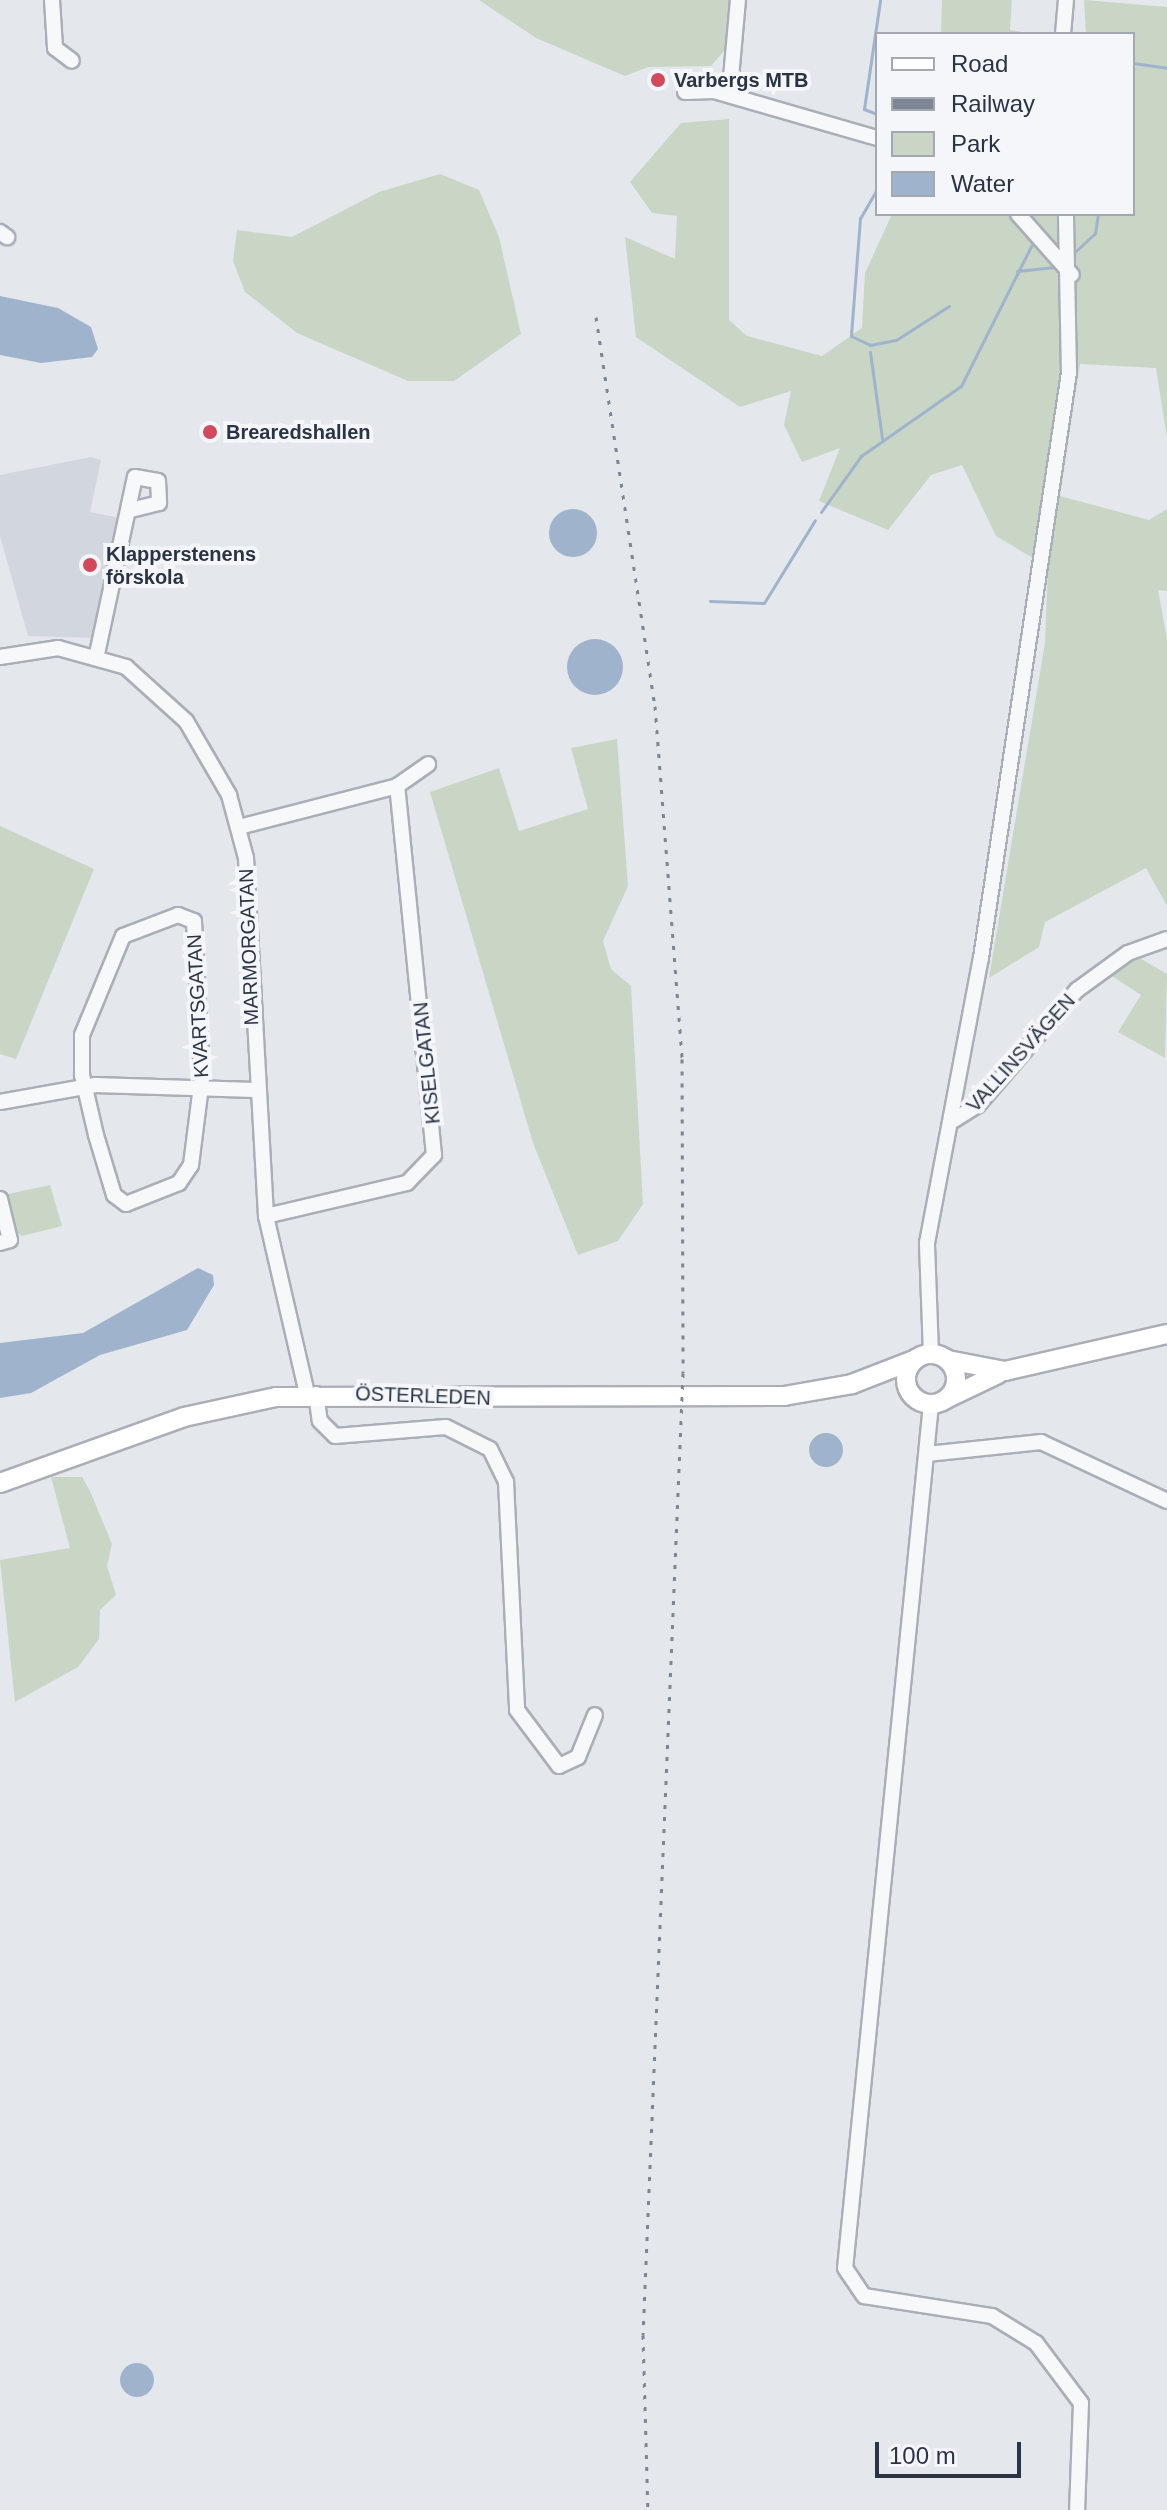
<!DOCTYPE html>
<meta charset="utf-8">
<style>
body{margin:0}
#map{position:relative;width:1167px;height:2510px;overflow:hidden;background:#e4e7ec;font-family:Arial,sans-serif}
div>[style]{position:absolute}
.built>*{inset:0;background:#d2d6de}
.green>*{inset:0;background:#c9d6c5}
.water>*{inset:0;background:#9fb4cc}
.round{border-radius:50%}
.stream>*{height:3px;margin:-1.5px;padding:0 1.5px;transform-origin:1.5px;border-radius:1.5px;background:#9fb4cc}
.roads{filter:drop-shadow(2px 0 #a9aeb7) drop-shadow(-2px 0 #a9aeb7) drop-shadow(0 2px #a9aeb7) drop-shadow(0 -2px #a9aeb7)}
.minor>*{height:14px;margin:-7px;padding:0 7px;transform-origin:7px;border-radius:7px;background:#f7f8fa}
.major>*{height:18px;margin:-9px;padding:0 9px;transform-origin:9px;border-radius:9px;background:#fff}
.major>.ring{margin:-9px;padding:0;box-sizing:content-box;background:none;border:18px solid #fff;border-radius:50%}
.rail>*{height:3px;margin-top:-1.5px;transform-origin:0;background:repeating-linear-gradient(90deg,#7d8696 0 4px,transparent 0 12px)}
.dots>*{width:22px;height:22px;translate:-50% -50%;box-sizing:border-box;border:4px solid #f4f6f9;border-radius:50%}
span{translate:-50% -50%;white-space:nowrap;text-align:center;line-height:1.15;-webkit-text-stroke:8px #f4f6f9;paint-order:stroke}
.poi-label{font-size:20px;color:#2b3445;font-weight:700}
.left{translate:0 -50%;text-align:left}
.street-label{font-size:20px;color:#2b3445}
.legend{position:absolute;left:875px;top:32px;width:260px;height:184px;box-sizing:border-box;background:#f4f6f9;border:2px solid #a4a8b1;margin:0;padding:10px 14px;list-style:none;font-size:24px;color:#2b3445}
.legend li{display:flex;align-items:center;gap:16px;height:40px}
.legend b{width:40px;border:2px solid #a4a8b1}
.scale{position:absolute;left:875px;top:2442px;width:146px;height:36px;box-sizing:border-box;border:4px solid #2b3445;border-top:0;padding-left:10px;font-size:24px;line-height:28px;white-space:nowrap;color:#2b3445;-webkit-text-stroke:6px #f4f6f9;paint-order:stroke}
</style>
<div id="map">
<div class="built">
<div style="clip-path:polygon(91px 457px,101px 460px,90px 512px,120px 518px,96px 638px,28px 636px,0 536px,0 475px)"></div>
</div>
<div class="green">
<div style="clip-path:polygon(479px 0,733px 0,732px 42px,711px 66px,648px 67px,625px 76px,536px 38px)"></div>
<div style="clip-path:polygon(942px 0,1012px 0,1010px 30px,1035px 34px,941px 34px)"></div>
<div style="clip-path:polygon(1084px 0,1167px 7px,1167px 438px,1156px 368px,1080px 364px,1060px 496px,1149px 520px,1167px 509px,1167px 591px,1158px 590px,1167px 639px,1167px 906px,1146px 868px,1045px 922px,1039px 947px,989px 978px,1045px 643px,1048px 567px,996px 536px,962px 465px,931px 475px,888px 530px,819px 501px,840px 448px,802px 462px,784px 425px,791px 391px,740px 407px,636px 337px,625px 237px,675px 259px,677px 216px,652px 213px,630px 182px,681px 123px,729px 119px,729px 320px,747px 336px,822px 356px,862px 328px,865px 273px,892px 214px,1133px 214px,1133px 34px,1086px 34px)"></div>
<div style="clip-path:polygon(440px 174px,479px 190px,499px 237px,521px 334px,454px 381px,408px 381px,297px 333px,245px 292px,233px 261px,237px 230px,292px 237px,379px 192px)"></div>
<div style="clip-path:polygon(617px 739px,628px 886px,603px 941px,611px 969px,631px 986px,643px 1204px,618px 1241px,578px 1255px,533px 1143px,430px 792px,499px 768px,519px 831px,588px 809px,571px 748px)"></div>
<div style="clip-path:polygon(0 826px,94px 869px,16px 1059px,0 1054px)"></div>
<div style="clip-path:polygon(1138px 957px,1167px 974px,1165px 1058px,1118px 1032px,1141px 995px,1112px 976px)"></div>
<div style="clip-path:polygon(50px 1185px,62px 1226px,22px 1236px,12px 1229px,4px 1195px)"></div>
<div style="clip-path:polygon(51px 1477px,82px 1477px,90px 1491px,112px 1544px,107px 1566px,116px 1595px,100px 1610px,99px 1639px,78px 1667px,15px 1702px,0 1560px,70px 1548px)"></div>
</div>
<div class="water">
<div style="clip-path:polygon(0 296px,58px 308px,91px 327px,98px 349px,92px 357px,41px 363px,0 355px)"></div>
<div class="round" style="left:549px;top:509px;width:48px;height:48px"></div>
<div class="round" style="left:567px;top:639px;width:56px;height:56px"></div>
<div style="clip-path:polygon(198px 1268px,213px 1275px,214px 1285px,187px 1330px,100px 1355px,31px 1393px,0 1398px,0 1343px,83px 1333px)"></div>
<div class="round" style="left:809px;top:1433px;width:34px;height:34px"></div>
<div class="round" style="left:120px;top:2363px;width:34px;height:34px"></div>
</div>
<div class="stream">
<div style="left:1133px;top:63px;width:34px;rotate:8deg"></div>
<div style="left:877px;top:114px;width:14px;rotate:-159deg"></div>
<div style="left:864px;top:109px;width:110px;rotate:-81.6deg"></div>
<div style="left:877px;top:189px;width:34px;rotate:120deg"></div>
<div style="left:860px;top:218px;width:118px;rotate:94.4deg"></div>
<div style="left:851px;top:336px;width:21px;rotate:25deg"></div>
<div style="left:870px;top:345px;width:26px;rotate:-11deg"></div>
<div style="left:896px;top:340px;width:63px;rotate:-32.7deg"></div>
<div style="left:1076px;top:251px;width:26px;rotate:-43deg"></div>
<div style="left:1095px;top:233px;width:19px;rotate:-81deg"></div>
<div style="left:1017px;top:271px;width:36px;rotate:-6deg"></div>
<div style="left:870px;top:352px;width:88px;rotate:82.1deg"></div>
<div style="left:821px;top:512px;width:69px;rotate:-54.5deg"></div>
<div style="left:861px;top:456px;width:122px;rotate:-35deg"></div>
<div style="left:961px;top:386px;width:157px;rotate:-63.4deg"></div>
<div style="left:710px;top:601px;width:54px;rotate:2.1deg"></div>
<div style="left:764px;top:603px;width:97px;rotate:-58.4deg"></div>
</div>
<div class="roads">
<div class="minor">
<div style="left:52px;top:0;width:48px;rotate:86.4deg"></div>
<div style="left:55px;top:48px;width:21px;rotate:37deg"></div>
<div style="left:1063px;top:34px;width:34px;rotate:-85deg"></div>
<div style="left:714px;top:91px;width:170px;rotate:16.1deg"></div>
<div style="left:685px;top:92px;width:29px;rotate:-2deg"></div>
<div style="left:714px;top:91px;width:21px;rotate:-37deg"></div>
<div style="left:731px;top:78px;width:78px;rotate:-84.9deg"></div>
<div style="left:1018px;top:214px;width:81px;rotate:48.5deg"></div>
<div style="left:0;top:232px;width:9px;rotate:36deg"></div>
<div style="left:97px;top:654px;width:181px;rotate:-77.9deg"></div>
<div style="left:135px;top:477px;width:23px;rotate:10deg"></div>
<div style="left:158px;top:481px;width:22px;rotate:87deg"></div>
<div style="left:159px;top:503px;width:30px;rotate:166deg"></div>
<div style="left:0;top:657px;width:59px;rotate:-8.8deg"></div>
<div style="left:58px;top:648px;width:71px;rotate:15.6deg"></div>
<div style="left:126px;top:667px;width:81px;rotate:42deg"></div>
<div style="left:186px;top:721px;width:86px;rotate:59.8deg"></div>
<div style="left:229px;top:795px;width:65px;rotate:74.9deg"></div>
<div style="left:246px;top:858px;width:359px;rotate:86.8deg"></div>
<div style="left:266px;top:1216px;width:183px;rotate:77deg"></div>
<div style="left:239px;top:827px;width:163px;rotate:-14.5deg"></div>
<div style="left:397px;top:786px;width:38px;rotate:-35deg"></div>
<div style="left:178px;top:915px;width:17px;rotate:21deg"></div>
<div style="left:194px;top:921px;width:157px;rotate:87.1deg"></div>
<div style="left:202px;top:1078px;width:88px;rotate:97.2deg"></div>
<div style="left:191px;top:1165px;width:22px;rotate:124deg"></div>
<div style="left:179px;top:1183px;width:57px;rotate:158.4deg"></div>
<div style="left:126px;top:1204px;width:15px;rotate:-143deg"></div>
<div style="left:114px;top:1195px;width:63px;rotate:-106.7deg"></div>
<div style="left:96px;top:1135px;width:62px;rotate:-103.1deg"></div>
<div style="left:82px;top:1075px;width:40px;rotate:-90deg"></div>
<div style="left:82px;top:1035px;width:107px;rotate:-67.5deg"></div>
<div style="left:123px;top:936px;width:59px;rotate:-20.9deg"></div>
<div style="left:0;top:1102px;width:97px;rotate:-10.1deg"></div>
<div style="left:95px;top:1085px;width:160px;rotate:1.8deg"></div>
<div style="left:954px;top:1120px;width:28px;rotate:-32deg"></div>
<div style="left:978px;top:1105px;width:152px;rotate:-49.3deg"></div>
<div style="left:1077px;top:990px;width:63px;rotate:-36deg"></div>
<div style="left:1128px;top:953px;width:41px;rotate:-19.7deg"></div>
<div style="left:0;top:1199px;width:42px;rotate:76.3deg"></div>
<div style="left:10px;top:1240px;width:10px;rotate:163deg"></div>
<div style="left:266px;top:1216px;width:145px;rotate:-13.2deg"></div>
<div style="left:407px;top:1183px;width:39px;rotate:-46deg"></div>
<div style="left:434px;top:1155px;width:371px;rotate:-95.7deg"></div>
<div style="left:931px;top:1354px;width:111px;rotate:-92.1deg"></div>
<div style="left:927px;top:1243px;width:290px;rotate:-79.3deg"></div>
<div style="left:981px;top:958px;width:592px;rotate:-81.45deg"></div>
<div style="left:1069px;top:373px;width:159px;rotate:-91.1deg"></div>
<div style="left:316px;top:1394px;width:27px;rotate:82deg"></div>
<div style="left:320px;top:1421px;width:21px;rotate:45deg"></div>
<div style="left:335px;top:1436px;width:111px;rotate:-4.6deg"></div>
<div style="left:446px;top:1427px;width:49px;rotate:26.6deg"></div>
<div style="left:490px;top:1449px;width:37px;rotate:64deg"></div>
<div style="left:506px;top:1482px;width:228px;rotate:87.2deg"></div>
<div style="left:517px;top:1710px;width:70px;rotate:53.1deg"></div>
<div style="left:559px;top:1766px;width:21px;rotate:-25deg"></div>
<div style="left:578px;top:1757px;width:45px;rotate:-68deg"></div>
<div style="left:931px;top:1404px;width:868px;rotate:95.68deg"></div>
<div style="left:845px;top:2268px;width:34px;rotate:56deg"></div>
<div style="left:864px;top:2296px;width:130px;rotate:8.9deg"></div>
<div style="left:992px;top:2316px;width:52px;rotate:31.5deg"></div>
<div style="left:1036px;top:2343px;width:75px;rotate:53.1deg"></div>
<div style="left:1081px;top:2403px;width:107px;rotate:92.1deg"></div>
<div style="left:927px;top:1454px;width:115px;rotate:-6deg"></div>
<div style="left:1041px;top:1442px;width:139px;rotate:25.1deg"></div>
</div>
<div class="major">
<div class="ring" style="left:906px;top:1354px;width:32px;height:32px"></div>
<div style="left:948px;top:1360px;width:58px;rotate:10.9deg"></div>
<div style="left:1005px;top:1371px;width:166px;rotate:-12.9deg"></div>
<div style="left:946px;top:1399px;width:58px;rotate:-25.7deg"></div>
<div style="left:0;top:1483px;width:195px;rotate:-19.7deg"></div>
<div style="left:184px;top:1417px;width:94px;rotate:-12.3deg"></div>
<div style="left:276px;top:1397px;width:508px;rotate:-0.11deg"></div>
<div style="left:784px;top:1396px;width:69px;rotate:-10deg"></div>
<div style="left:852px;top:1384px;width:66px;rotate:-21.2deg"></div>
</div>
</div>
<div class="rail">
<div style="left:596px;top:317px;width:393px;rotate:81.4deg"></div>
<div style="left:655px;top:706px;width:354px;rotate:85.6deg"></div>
<div style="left:682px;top:1059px;width:314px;rotate:89.8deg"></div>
<div style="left:683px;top:1373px;width:963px;rotate:92.38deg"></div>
<div style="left:643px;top:2335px;width:175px;rotate:88.4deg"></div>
</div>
<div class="dots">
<div style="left:658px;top:80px;background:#d1495b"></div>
<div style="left:210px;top:432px;background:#d1495b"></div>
<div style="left:90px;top:565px;background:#d1495b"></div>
</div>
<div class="poi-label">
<span class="left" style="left:674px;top:80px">Varbergs MTB</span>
<span class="left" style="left:226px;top:432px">Brearedshallen</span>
<span class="left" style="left:106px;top:566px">Klapperstenens<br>förskola</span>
</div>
<div class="street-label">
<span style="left:249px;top:947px;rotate:-92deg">MARMORGATAN</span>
<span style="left:198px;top:1006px;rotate:-93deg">KVARTSGATAN</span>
<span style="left:1021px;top:1053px;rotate:-48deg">VALLINSVÄGEN</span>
<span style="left:427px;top:1063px;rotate:-96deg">KISELGATAN</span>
<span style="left:423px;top:1396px;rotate:2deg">ÖSTERLEDEN</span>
</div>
<ul class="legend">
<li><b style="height:10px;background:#fff"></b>Road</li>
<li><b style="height:10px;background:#7d8696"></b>Railway</li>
<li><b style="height:22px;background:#c9d6c5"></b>Park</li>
<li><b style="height:22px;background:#9fb4cc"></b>Water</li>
</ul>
<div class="scale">100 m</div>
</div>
